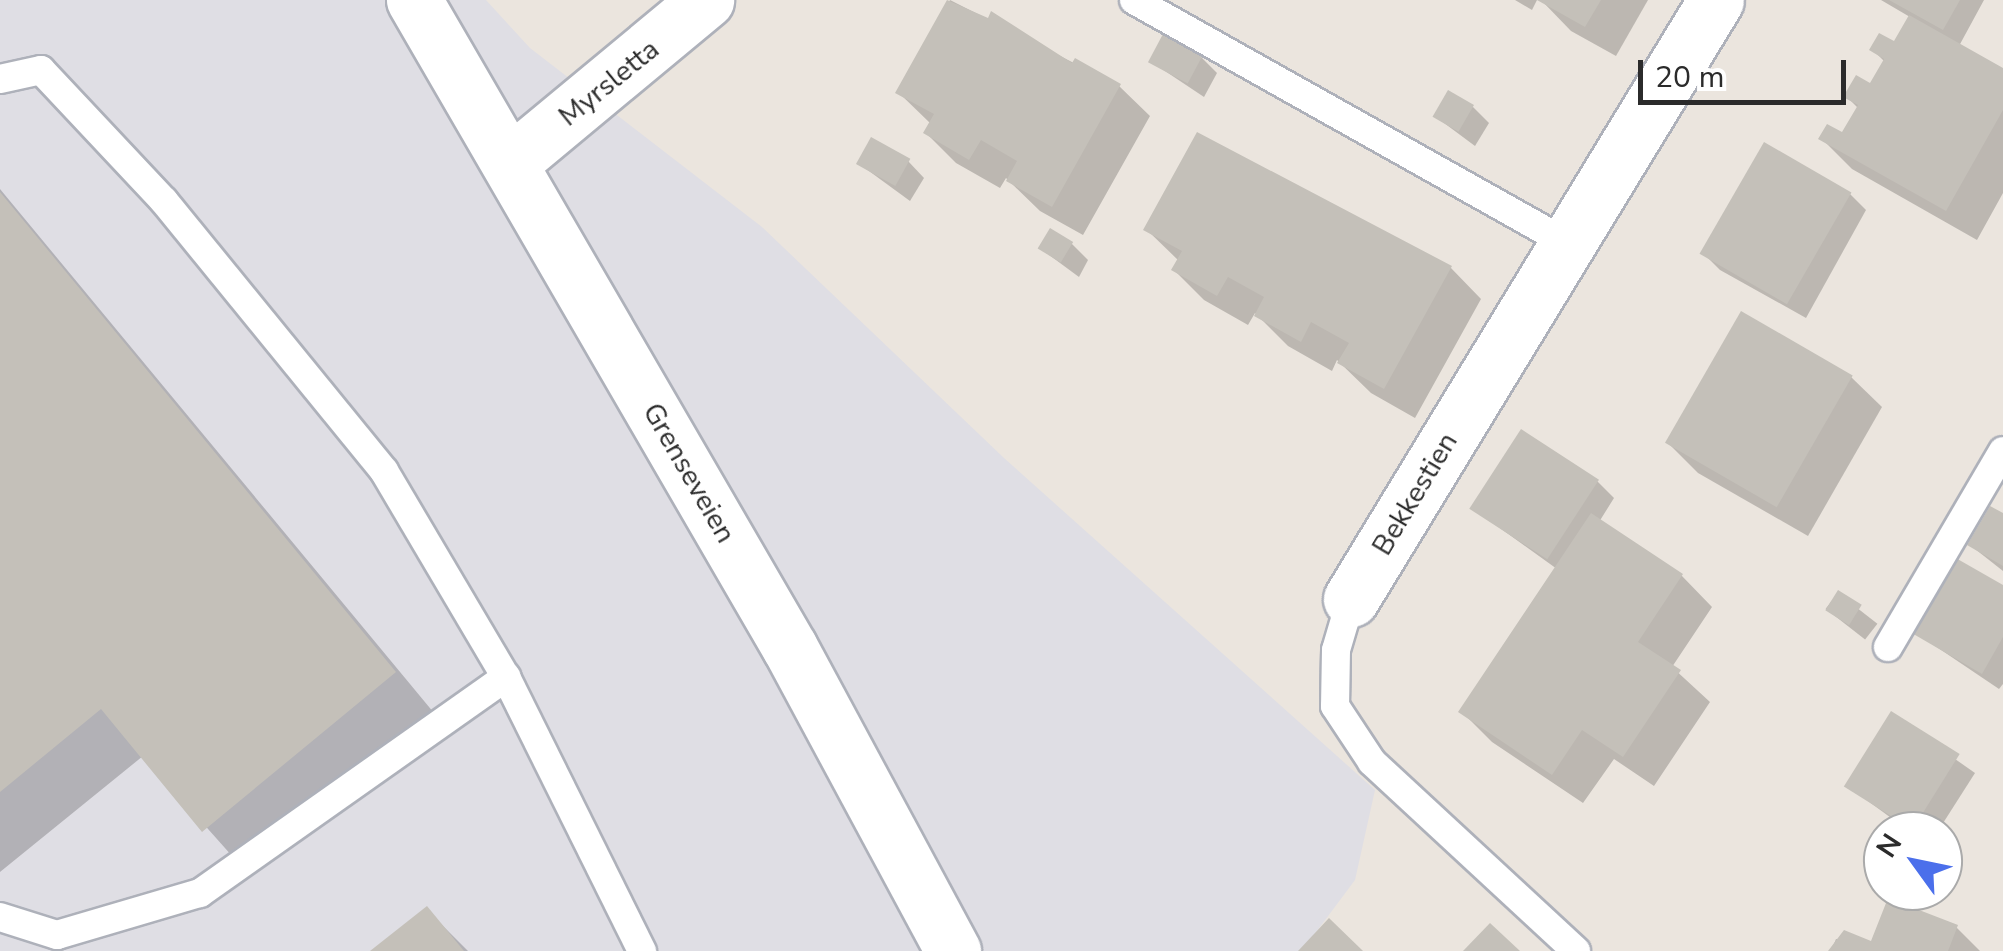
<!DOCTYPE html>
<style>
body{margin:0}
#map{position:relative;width:2003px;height:951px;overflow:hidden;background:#ebe5de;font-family:"Nunito Sans",sans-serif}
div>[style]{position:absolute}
.industrial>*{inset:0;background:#dfdee4}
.shadow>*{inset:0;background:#0003;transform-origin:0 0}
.building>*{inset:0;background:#c4c0b9;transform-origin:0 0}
.roads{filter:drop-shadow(2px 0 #aeb1ba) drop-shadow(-2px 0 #aeb1ba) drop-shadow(0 2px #aeb1ba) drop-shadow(0 -2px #aeb1ba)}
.lane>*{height:28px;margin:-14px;padding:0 14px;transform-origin:14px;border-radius:14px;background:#fff}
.street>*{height:55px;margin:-27.5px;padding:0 27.5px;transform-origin:27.5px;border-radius:27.5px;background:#fff}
span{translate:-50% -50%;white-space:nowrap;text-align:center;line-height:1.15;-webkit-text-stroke:8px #fff;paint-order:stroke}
.street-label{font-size:28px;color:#2b2b2b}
.north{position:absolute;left:1863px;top:811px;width:100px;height:100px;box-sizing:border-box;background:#fff;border:2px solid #aaa;border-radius:50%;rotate:303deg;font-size:28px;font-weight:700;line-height:40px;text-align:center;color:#2b2b2b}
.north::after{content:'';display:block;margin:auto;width:35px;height:45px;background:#4b6feb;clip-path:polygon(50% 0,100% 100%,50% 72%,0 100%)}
.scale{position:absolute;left:1638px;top:60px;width:208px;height:45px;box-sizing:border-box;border:5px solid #2b2b2b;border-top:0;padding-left:12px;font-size:30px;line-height:35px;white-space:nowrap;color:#2b2b2b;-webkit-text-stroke:8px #fff;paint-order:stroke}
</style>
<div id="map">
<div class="industrial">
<div style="clip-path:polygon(0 0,486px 0,530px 48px,762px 227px,1004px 458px,1375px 790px,1355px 880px,1302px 951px,0 951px)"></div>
</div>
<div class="shadow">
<div style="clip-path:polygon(950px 0,1119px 86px,1150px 116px,1083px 235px,1040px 211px,1006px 178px,1000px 188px,956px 163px,926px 133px,931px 124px,898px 92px)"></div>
<div style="clip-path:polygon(1515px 0,1537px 0,1532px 10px)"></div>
<div style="clip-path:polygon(1541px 0,1648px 0,1616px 56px,1571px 31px)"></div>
<div style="clip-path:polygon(1881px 0,1984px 0,1959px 46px,2003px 71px,2003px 193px,1977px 240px,1852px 169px,1821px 138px,1843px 135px,1859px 109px,1846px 96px,1871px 86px,1885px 62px,1872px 49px,1895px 44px,1910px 17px)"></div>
<div style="clip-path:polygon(1201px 57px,1217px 73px,1204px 97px,1150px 61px)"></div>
<div style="clip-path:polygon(1473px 107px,1489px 123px,1475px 146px,1436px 117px)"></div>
<div style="clip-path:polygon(1198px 136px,1451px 268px,1481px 299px,1415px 418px,1371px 393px,1337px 360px,1332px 371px,1288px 346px,1255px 313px,1248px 325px,1204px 300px,1174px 270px,1179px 261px,1146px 229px)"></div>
<div style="clip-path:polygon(908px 161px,924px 178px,910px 201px,858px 163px)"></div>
<div style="clip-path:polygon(0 189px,439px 719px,249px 875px,143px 756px,0 872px)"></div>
<div style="clip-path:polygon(1850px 194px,1866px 210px,1806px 318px,1720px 270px,1704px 254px)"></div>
<div style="clip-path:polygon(1072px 244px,1088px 260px,1079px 277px,1041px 249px)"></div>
<div style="clip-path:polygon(1851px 377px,1882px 407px,1808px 536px,1698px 473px,1668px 443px)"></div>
<div style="clip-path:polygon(1521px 433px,1598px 482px,1614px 498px,1599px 522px,1682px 576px,1712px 607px,1672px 667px,1710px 702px,1654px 786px,1614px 759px,1583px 803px,1492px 742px,1462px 712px,1557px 569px,1472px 508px)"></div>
<div style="clip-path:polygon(2003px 516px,2003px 571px,1970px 545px)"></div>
<div style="clip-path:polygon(2003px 588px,2003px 684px,1999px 689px,1913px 631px)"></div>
<div style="left:1838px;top:593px;width:50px;height:20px;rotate:38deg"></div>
<div style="clip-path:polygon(1891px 714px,1975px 773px,1938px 831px,1909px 831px,1846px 785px)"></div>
<div style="clip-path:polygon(426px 909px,468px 951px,374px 951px)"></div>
<div style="clip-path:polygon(1957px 928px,1980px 951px,1831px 951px,1836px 939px,1872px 944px)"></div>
</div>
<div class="building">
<div style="clip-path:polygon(947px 0,988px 18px,991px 11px,1072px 63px,1075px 58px,1121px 84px,1052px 207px,1006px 181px,1017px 161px,981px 140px,969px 160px,923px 133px,934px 114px,895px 93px)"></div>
<div style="clip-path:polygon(1537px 0,1601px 0,1585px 27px)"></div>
<div style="clip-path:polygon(1889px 0,1960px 0,1943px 30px)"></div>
<div style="clip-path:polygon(1909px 15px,2003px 68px,2003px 110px,1946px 211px,1818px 139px,1827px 124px,1842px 132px,1858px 105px,1843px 97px,1856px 75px,1870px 83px,1884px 59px,1869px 50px,1879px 33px,1894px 41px)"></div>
<div style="left:1163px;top:34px;width:45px;height:32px;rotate:28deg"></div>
<div style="left:1448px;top:90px;width:30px;height:31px;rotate:30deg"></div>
<div style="clip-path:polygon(1197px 132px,1452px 266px,1384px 389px,1337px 363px,1349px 343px,1311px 322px,1301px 342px,1254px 316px,1264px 297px,1228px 277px,1217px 296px,1171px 270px,1182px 251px,1143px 230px)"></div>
<div style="left:871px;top:137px;width:45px;height:31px;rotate:29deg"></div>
<div style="left:1764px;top:142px;width:101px;height:129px;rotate:30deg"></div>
<div style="clip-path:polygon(0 192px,396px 672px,202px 832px,101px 709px,0 792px)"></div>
<div style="left:1050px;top:228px;width:27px;height:24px;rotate:31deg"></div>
<div style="left:1741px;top:311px;width:129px;height:152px;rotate:30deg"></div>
<div style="left:1521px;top:429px;width:93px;height:95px;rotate:33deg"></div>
<div style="clip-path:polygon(1990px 506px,2003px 513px,2003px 566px,1967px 545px)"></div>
<div style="clip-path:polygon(1591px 513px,1683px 574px,1638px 642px,1681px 670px,1623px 757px,1582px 730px,1552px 775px,1458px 712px)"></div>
<div style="clip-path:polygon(1954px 557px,2003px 585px,2003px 637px,1982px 674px,1910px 632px)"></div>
<div style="left:1838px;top:590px;width:28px;height:24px;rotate:32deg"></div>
<div style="left:1891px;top:711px;width:81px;height:89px;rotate:32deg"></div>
<div style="clip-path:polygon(1888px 898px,1958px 925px,1948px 951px,1828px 951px,1844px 930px,1871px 941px)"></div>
<div style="clip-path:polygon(427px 906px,464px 951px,370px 951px)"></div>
<div style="clip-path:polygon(1329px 918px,1363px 951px,1298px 951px)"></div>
<div style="clip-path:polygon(1490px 923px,1520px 951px,1463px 951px)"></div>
</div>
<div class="roads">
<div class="lane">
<div style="left:1134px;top:0;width:498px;rotate:29.3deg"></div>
<div style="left:0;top:79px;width:42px;rotate:-12.4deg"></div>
<div style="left:41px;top:70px;width:180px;rotate:46.8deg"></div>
<div style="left:164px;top:201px;width:348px;rotate:50.8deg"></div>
<div style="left:384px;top:471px;width:239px;rotate:59.4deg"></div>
<div style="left:506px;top:677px;width:306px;rotate:63.6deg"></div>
<div style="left:1351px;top:599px;width:53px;rotate:106.4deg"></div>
<div style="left:1336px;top:650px;width:56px;rotate:91deg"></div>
<div style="left:1335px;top:706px;width:67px;rotate:56.5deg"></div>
<div style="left:1372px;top:762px;width:278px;rotate:42.8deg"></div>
<div style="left:1888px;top:647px;width:227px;rotate:-59.6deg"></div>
<div style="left:0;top:917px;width:60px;rotate:17.5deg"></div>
<div style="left:57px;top:935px;width:149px;rotate:-16.4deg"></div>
<div style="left:200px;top:893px;width:375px;rotate:-35.2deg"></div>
</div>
<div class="street">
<div style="left:414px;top:0;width:749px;rotate:59.88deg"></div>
<div style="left:790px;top:648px;width:344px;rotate:61.7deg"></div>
<div style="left:510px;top:163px;width:255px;rotate:-39.7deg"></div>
<div style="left:1351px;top:599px;width:701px;rotate:-58.64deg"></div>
</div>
</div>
<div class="street-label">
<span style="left:609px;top:83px;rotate:-39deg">Myrsletta</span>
<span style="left:689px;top:473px;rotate:60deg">Grenseveien</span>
<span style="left:1415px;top:494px;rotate:-59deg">Bekkestien</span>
</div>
<div class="north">N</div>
<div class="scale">20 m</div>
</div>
